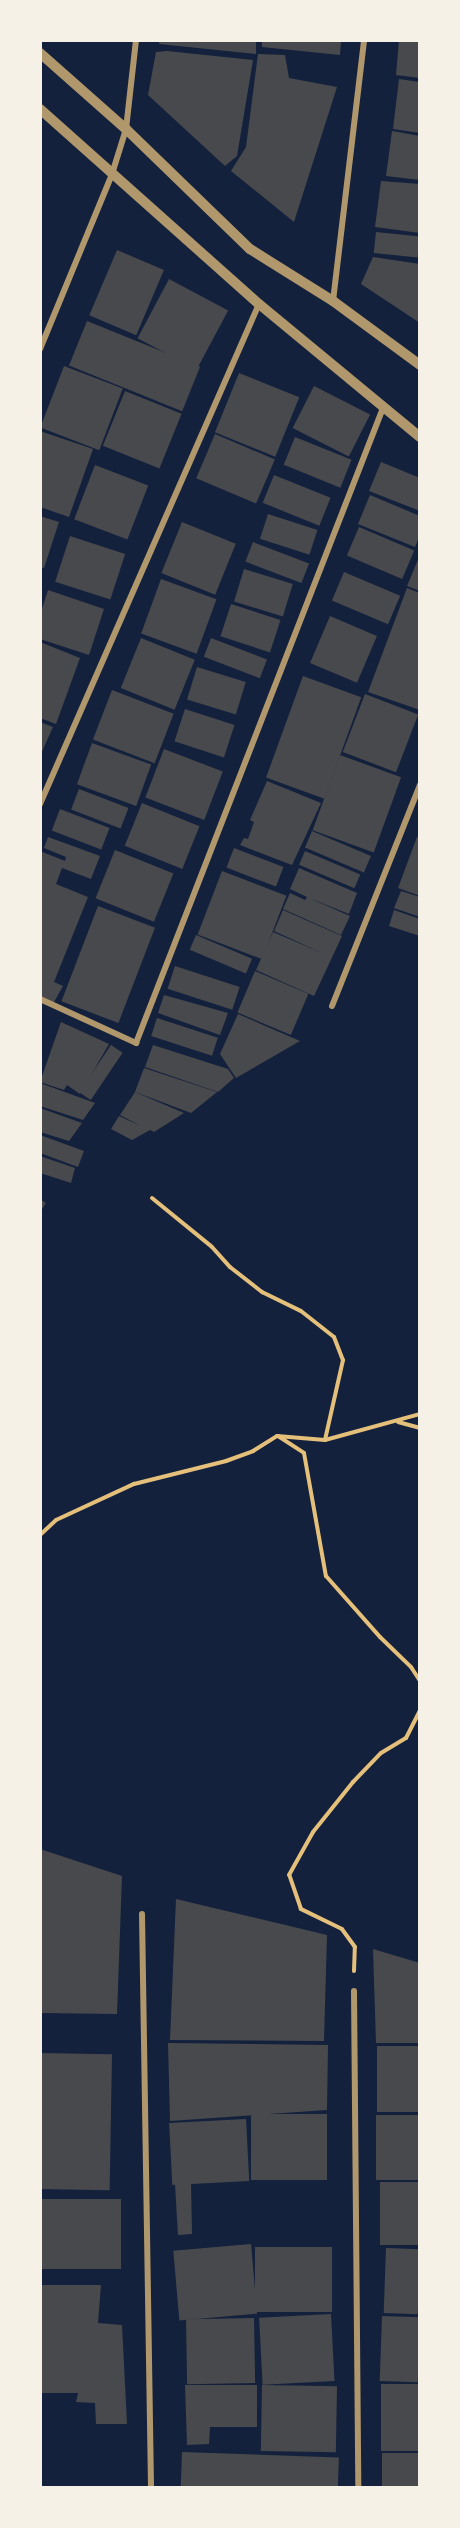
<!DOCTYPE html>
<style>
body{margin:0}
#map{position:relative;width:460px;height:2528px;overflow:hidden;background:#14213d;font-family:Montserrat,sans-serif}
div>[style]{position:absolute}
.building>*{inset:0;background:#48494c;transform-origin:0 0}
.path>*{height:4px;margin:-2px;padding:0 2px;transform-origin:2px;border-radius:2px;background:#e5c07b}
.minor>*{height:6px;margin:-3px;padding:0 3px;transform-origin:3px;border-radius:3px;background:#b1986c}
.tertiary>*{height:10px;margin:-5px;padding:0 5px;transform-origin:5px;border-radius:5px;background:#b1986c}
span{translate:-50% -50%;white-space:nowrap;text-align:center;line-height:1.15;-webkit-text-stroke:4.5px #f6f1e7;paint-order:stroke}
.frame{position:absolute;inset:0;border:42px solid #f6f1e7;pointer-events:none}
</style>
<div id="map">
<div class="building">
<div style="clip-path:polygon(160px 40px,256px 40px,256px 54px,159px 44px)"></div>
<div style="clip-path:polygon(262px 40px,341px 40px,340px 55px,262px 47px)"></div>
<div style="clip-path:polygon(399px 40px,420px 40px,420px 78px,396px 75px)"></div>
<div style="clip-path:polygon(167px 51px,253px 60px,237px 156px,225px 166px,148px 95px,156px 52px)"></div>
<div style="clip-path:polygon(258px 54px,285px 55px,289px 78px,337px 87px,294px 222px,231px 171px,246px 147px)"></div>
<div style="clip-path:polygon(399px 79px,420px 82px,420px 133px,393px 129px)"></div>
<div style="clip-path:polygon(392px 131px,420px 136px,420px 180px,386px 176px)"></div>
<div style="clip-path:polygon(381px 181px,420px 184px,420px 233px,375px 227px)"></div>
<div style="left:376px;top:232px;width:44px;height:21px;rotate:6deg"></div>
<div style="left:117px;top:250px;width:51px;height:71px;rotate:23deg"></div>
<div style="clip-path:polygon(373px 257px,420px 264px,420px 323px,361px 284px)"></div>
<div style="left:169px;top:279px;width:67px;height:67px;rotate:28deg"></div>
<div style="left:87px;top:321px;width:122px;height:48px;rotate:22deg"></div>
<div style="left:64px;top:366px;width:63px;height:66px;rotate:21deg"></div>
<div style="left:239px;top:373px;width:65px;height:64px;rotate:22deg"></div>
<div style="left:314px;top:386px;width:63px;height:47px;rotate:27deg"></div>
<div style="left:125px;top:391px;width:61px;height:59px;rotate:22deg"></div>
<div style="clip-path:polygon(40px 431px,93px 449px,69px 517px,40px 507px)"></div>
<div style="left:215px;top:434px;width:65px;height:48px;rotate:23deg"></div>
<div style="left:295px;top:437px;width:61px;height:30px;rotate:22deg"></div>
<div style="clip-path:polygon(381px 462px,420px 478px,420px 511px,369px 491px)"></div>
<div style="left:95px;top:465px;width:57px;height:58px;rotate:21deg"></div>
<div style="left:274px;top:475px;width:61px;height:30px;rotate:22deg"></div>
<div style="clip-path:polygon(370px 495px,420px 516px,420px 535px,415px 547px,358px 524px)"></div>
<div style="left:268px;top:514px;width:52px;height:26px;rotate:18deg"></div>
<div style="clip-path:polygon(40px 516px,59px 522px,44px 568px,40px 567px)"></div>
<div style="left:182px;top:522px;width:58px;height:55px;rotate:22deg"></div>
<div style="left:359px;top:527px;width:60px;height:31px;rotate:23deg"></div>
<div style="left:70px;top:536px;width:58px;height:48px;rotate:18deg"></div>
<div style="left:253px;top:542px;width:60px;height:21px;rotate:21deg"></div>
<div style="clip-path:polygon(420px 555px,420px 591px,407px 586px)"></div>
<div style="left:244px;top:569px;width:51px;height:34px;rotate:17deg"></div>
<div style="left:344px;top:572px;width:61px;height:31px;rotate:23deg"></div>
<div style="left:161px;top:579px;width:59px;height:58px;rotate:20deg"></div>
<div style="clip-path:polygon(407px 588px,420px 593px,420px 710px,368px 692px)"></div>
<div style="clip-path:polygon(48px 590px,104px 609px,89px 655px,40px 639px,40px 615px)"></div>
<div style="left:231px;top:604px;width:52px;height:34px;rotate:18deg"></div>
<div style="left:330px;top:616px;width:51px;height:51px;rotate:23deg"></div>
<div style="left:141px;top:638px;width:58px;height:54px;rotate:22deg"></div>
<div style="left:211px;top:638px;width:60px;height:20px;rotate:21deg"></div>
<div style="clip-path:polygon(40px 642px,80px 658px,56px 724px,40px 718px)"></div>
<div style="left:197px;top:667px;width:51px;height:34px;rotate:17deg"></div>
<div style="left:303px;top:676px;width:62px;height:108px;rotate:20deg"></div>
<div style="left:112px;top:690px;width:66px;height:53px;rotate:21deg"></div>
<div style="left:365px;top:694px;width:57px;height:62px;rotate:21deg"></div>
<div style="left:185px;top:709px;width:52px;height:34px;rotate:18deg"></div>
<div style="clip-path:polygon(40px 722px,53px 727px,40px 756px)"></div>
<div style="left:92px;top:743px;width:63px;height:44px;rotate:20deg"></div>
<div style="left:164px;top:749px;width:63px;height:52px;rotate:21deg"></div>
<div style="left:340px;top:755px;width:65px;height:80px;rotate:20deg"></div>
<div style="clip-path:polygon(267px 781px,321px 803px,292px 865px,240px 845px,244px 838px,248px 839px,254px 822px,250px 820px)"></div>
<div style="left:79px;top:789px;width:53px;height:22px;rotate:21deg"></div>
<div style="left:142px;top:803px;width:62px;height:46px;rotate:22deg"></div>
<div style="left:60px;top:809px;width:53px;height:23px;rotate:21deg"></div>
<div style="left:312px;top:831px;width:64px;height:18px;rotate:23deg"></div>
<div style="clip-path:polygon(48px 837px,100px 856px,91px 879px,62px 868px,56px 884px,88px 897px,54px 982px,63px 986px,53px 1004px,40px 1001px,40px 851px,65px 861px,66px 857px,44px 848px)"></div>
<div style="clip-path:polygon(417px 837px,420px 837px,420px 896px,398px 888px)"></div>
<div style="left:234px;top:848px;width:53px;height:21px;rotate:21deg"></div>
<div style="left:115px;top:850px;width:63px;height:52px;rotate:22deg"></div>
<div style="left:305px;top:851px;width:60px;height:15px;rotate:23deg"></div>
<div style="clip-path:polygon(299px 868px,357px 893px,349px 914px,309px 898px,350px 916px,341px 935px,283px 909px,290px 893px,305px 900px,307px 897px,290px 889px)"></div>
<div style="left:222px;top:871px;width:69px;height:68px;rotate:21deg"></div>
<div style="clip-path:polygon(401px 891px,420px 897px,420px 917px,394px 908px)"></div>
<div style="left:98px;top:906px;width:61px;height:102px;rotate:21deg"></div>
<div style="clip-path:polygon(283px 910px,342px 936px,314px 996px,256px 970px,273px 932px,322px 953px,274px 931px)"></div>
<div style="clip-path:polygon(394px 910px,420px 919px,420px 936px,389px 926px)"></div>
<div style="left:196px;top:935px;width:61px;height:16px;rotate:23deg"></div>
<div style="left:175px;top:966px;width:68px;height:24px;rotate:18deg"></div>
<div style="left:255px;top:971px;width:58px;height:45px;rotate:23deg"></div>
<div style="clip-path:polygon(164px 995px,228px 1013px,220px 1035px,158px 1013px)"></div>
<div style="clip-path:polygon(238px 1014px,300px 1041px,236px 1078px,220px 1054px)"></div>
<div style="left:157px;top:1018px;width:64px;height:19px;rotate:18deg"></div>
<div style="clip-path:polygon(61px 1022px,109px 1044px,80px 1094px,67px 1085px,64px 1090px,40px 1082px)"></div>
<div style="left:111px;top:1045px;width:14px;height:57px;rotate:34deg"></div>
<div style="clip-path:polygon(153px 1045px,228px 1069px,234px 1078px,218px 1092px,145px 1067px)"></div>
<div style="clip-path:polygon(144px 1068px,217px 1092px,191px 1113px,135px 1092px)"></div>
<div style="clip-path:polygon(40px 1083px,95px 1103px,83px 1120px,40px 1106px)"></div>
<div style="clip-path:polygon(135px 1092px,184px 1113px,154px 1132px,150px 1130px,132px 1140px,111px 1129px,119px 1116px,141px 1126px,120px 1115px)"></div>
<div style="clip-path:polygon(40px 1108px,82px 1123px,69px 1141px,40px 1132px)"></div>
<div style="clip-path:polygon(40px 1135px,84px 1151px,78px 1167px,40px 1153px)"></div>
<div style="clip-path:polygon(40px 1156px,75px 1168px,71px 1183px,40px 1173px)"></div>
<div style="clip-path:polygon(40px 1199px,46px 1203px,40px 1212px)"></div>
<div style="clip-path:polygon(40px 1849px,122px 1876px,117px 2014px,40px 2013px)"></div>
<div style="clip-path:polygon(176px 1899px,327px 1935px,324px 2041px,170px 2040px)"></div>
<div style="clip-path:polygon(373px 1949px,420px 1963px,420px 2043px,376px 2043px)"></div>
<div style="clip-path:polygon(168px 2043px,328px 2045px,327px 2110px,170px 2121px)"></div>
<div style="left:377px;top:2046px;width:43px;height:66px"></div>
<div style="left:40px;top:2053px;width:72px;height:136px;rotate:1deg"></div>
<div style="left:327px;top:2114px;width:66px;height:76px;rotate:90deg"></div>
<div style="left:376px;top:2115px;width:44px;height:65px"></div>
<div style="left:246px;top:2119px;width:62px;height:77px;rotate:87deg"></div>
<div style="left:420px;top:2182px;width:63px;height:40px;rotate:90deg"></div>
<div style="clip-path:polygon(175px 2184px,191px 2184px,192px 2234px,178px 2235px)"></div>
<div style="left:40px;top:2199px;width:81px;height:70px"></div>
<div style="left:251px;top:2244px;width:70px;height:78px;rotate:85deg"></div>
<div style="left:255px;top:2247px;width:77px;height:65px"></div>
<div style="left:386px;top:2248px;width:34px;height:65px;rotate:2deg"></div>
<div style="clip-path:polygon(40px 2285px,101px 2285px,98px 2323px,122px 2325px,127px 2424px,96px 2424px,95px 2403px,76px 2402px,78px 2393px,40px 2393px)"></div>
<div style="left:331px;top:2314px;width:67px;height:72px;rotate:87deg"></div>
<div style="left:382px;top:2316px;width:38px;height:65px;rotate:2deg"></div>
<div style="left:254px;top:2318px;width:65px;height:68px;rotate:89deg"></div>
<div style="left:381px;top:2384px;width:39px;height:67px"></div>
<div style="clip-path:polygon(185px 2385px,257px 2385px,257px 2427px,210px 2427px,209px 2444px,187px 2445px)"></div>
<div style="left:262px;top:2385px;width:75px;height:66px;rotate:1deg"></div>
<div style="left:182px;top:2452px;width:157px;height:36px;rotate:2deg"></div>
<div style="left:420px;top:2453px;width:35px;height:38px;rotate:90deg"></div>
</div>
<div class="path">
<div style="left:152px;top:1198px;width:77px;rotate:39.2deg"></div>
<div style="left:212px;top:1247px;width:27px;rotate:48deg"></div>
<div style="left:230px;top:1267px;width:41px;rotate:38deg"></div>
<div style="left:262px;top:1292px;width:43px;rotate:26deg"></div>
<div style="left:301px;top:1311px;width:42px;rotate:38.2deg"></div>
<div style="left:334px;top:1337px;width:25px;rotate:69deg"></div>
<div style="left:343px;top:1360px;width:82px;rotate:102.7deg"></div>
<div style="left:398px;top:1422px;width:23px;rotate:15deg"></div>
<div style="left:278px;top:1436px;width:31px;rotate:33deg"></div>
<div style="left:304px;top:1453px;width:125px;rotate:79.9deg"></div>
<div style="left:326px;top:1576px;width:81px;rotate:48.5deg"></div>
<div style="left:380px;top:1637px;width:43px;rotate:44.1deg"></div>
<div style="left:411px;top:1667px;width:17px;rotate:57deg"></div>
<div style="left:40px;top:1535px;width:22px;rotate:-43deg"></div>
<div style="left:56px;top:1520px;width:86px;rotate:-24.8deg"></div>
<div style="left:134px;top:1484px;width:95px;rotate:-14deg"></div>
<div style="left:226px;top:1461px;width:29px;rotate:-20deg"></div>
<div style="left:253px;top:1451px;width:28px;rotate:-32deg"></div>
<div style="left:277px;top:1436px;width:48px;rotate:4.8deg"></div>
<div style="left:325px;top:1440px;width:98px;rotate:-15.3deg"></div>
<div style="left:354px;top:1971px;width:24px;rotate:-88deg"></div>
<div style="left:355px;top:1947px;width:22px;rotate:-126deg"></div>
<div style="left:342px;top:1929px;width:46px;rotate:-154deg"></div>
<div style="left:301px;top:1909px;width:36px;rotate:-109deg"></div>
<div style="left:289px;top:1875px;width:49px;rotate:-60.8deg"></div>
<div style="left:313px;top:1832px;width:64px;rotate:-51.3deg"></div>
<div style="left:353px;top:1782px;width:40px;rotate:-46deg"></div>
<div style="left:381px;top:1753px;width:29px;rotate:-31deg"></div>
<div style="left:406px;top:1738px;width:30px;rotate:-63deg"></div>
</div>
<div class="minor">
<div style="left:333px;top:301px;width:263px;rotate:-83.2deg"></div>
<div style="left:40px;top:349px;width:189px;rotate:-67.6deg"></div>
<div style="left:112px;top:174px;width:47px;rotate:-72.7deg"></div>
<div style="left:126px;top:129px;width:90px;rotate:-83.6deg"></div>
<div style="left:40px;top:804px;width:546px;rotate:-66.35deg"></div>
<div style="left:40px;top:999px;width:106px;rotate:24.6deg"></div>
<div style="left:136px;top:1043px;width:681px;rotate:-68.75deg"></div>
<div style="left:332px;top:1006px;width:238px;rotate:-68.3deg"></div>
<div style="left:142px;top:1914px;width:574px;rotate:89.1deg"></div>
<div style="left:354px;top:1991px;width:497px;rotate:89.5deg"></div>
</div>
<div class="tertiary">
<div style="left:40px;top:53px;width:115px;rotate:41.5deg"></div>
<div style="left:126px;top:129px;width:173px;rotate:44.1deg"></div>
<div style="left:250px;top:249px;width:98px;rotate:32.1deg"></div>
<div style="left:333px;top:301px;width:108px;rotate:36.3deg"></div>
<div style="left:40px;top:109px;width:293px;rotate:41.7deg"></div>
<div style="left:259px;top:304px;width:209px;rotate:39.6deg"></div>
</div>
<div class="frame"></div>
</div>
